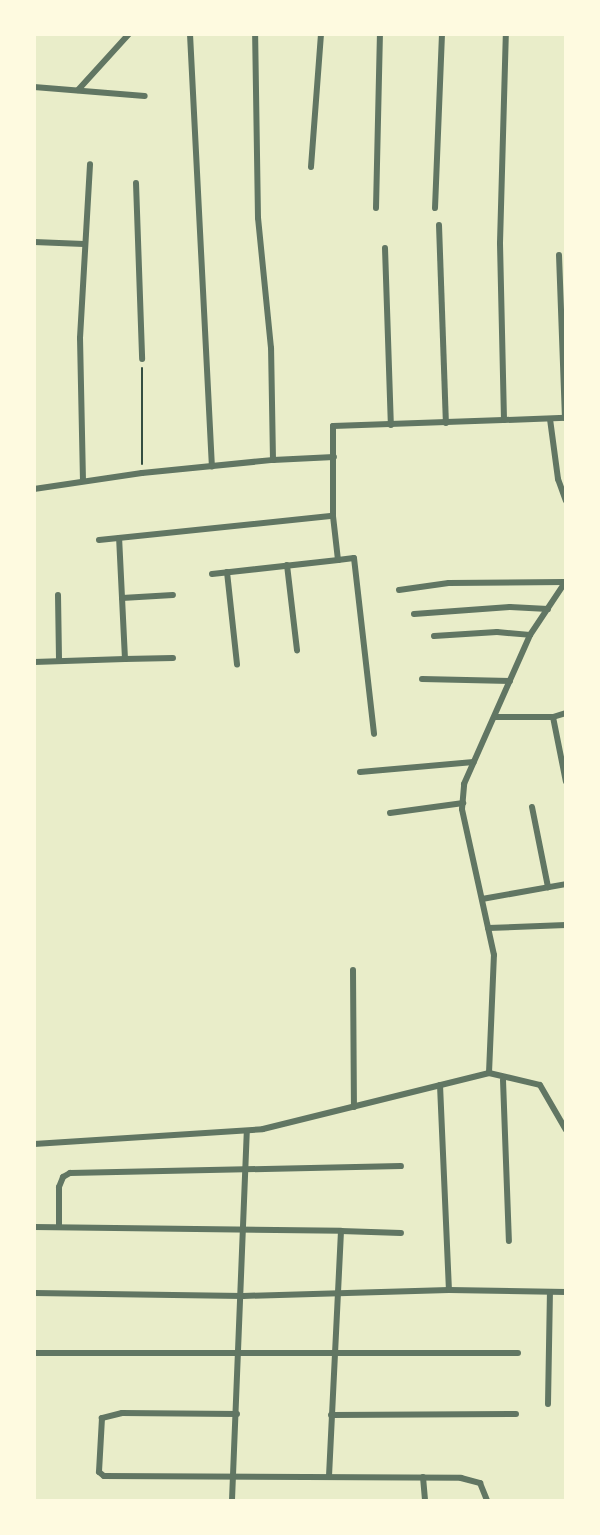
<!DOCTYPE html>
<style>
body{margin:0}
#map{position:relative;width:600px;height:1535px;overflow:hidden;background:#e9edc9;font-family:"Golos Text",sans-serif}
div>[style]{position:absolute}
.path>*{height:2px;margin:-1px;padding:0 1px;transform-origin:1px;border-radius:1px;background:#344e41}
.minor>*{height:6px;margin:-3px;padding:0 3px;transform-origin:3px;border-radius:3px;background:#617663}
span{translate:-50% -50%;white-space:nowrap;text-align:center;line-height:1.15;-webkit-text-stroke:5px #fefae0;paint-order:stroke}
.frame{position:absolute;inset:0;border:36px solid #fefae0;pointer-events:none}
</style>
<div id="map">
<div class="path">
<div style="left:142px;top:368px;width:96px;rotate:90deg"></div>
</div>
<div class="minor">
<div style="left:190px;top:34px;width:433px;rotate:87.1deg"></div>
<div style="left:34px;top:87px;width:111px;rotate:4.6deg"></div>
<div style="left:78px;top:90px;width:76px;rotate:-47.7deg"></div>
<div style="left:311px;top:167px;width:133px;rotate:-85.7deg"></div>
<div style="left:136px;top:183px;width:176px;rotate:88deg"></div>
<div style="left:376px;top:208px;width:174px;rotate:-88.7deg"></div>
<div style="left:435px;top:208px;width:174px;rotate:-87.7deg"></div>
<div style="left:439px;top:225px;width:198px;rotate:88deg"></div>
<div style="left:34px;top:242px;width:50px;rotate:2.3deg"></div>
<div style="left:385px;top:248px;width:177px;rotate:88.1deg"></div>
<div style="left:559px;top:255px;width:163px;rotate:87.9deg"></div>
<div style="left:550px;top:419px;width:61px;rotate:82.4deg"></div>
<div style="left:558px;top:479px;width:23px;rotate:70deg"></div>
<div style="left:504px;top:420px;width:177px;rotate:-91.3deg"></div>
<div style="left:500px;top:243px;width:209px;rotate:-88.4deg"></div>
<div style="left:273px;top:460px;width:61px;rotate:-2.8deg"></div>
<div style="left:83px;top:481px;width:143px;rotate:-91.2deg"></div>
<div style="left:80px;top:338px;width:174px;rotate:-86.7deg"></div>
<div style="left:34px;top:489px;width:109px;rotate:-8.4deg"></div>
<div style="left:142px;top:473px;width:132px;rotate:-5.7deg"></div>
<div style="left:273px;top:460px;width:112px;rotate:-91deg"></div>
<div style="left:271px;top:348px;width:131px;rotate:-95.7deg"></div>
<div style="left:258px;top:218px;width:184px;rotate:-90.9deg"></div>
<div style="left:99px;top:540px;width:235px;rotate:-5.9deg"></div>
<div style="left:333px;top:516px;width:90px;rotate:-90deg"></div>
<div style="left:333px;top:426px;width:233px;rotate:-2deg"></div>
<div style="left:338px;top:560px;width:16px;rotate:-7deg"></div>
<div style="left:354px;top:558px;width:177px;rotate:83.5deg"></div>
<div style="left:287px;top:565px;width:86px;rotate:83.3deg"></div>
<div style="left:227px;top:572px;width:93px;rotate:83.8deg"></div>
<div style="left:212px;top:574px;width:127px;rotate:-6.3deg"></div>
<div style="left:338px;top:560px;width:44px;rotate:-96.5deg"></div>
<div style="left:399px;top:590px;width:50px;rotate:-8deg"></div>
<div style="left:449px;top:583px;width:116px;rotate:-0.5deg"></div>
<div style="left:58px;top:595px;width:66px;rotate:89.1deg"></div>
<div style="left:122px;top:598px;width:51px;rotate:-3.4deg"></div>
<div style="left:414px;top:614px;width:96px;rotate:-4.2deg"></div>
<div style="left:510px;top:607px;width:38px;rotate:3deg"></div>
<div style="left:434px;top:636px;width:63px;rotate:-3.6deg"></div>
<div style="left:497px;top:632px;width:33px;rotate:5deg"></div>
<div style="left:125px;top:659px;width:48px;rotate:-1.2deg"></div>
<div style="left:34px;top:662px;width:91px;rotate:-1.9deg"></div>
<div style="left:125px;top:659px;width:121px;rotate:-92.8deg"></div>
<div style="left:422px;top:679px;width:88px;rotate:1.3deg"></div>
<div style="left:495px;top:717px;width:58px"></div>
<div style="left:553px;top:717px;width:66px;rotate:78.7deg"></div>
<div style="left:553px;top:717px;width:14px;rotate:-17deg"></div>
<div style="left:360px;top:772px;width:114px;rotate:-5deg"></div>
<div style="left:532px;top:807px;width:82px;rotate:78.7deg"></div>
<div style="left:390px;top:813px;width:74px;rotate:-7.8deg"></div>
<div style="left:482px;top:899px;width:85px;rotate:-10.1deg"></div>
<div style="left:488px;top:928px;width:78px;rotate:-2.2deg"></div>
<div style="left:353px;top:970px;width:137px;rotate:89.6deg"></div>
<div style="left:489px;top:1073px;width:52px;rotate:13.2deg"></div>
<div style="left:540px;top:1085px;width:52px;rotate:60deg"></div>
<div style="left:503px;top:1080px;width:161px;rotate:87.9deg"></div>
<div style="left:440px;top:1085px;width:205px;rotate:87.5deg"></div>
<div style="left:34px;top:1144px;width:229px;rotate:-3.7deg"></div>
<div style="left:263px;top:1129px;width:233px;rotate:-13.9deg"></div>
<div style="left:489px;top:1073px;width:118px;rotate:-87.6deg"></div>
<div style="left:494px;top:955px;width:149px;rotate:-102.4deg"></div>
<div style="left:462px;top:809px;width:25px;rotate:-85deg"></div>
<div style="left:464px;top:784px;width:163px;rotate:-66.1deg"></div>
<div style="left:530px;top:635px;width:65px;rotate:-56.3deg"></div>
<div style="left:34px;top:1227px;width:307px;rotate:0.7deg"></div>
<div style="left:341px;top:1231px;width:246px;rotate:92.8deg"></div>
<div style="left:59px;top:1227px;width:40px;rotate:-90deg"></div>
<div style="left:59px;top:1187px;width:11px;rotate:-68deg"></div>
<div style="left:63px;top:1177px;width:8px;rotate:-30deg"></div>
<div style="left:70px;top:1173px;width:331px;rotate:-1.2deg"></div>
<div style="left:341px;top:1231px;width:60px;rotate:1.9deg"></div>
<div style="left:34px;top:1293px;width:209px;rotate:0.8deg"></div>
<div style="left:243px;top:1296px;width:206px;rotate:-1.7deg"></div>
<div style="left:449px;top:1290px;width:117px;rotate:1deg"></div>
<div style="left:34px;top:1353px;width:484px"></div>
<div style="left:548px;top:1404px;width:112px;rotate:-89deg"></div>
<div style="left:237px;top:1414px;width:115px;rotate:-179.5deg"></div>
<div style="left:122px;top:1413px;width:21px;rotate:166deg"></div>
<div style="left:102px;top:1418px;width:54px;rotate:93.2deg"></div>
<div style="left:99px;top:1472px;width:6px;rotate:39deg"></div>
<div style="left:104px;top:1476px;width:357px;rotate:0.3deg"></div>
<div style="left:461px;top:1478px;width:20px;rotate:15deg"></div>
<div style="left:480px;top:1483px;width:18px;rotate:68deg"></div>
<div style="left:331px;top:1415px;width:185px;rotate:-0.3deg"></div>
<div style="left:423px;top:1477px;width:23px;rotate:85deg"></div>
<div style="left:232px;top:1500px;width:369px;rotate:-87.7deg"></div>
</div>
<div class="frame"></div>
</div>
